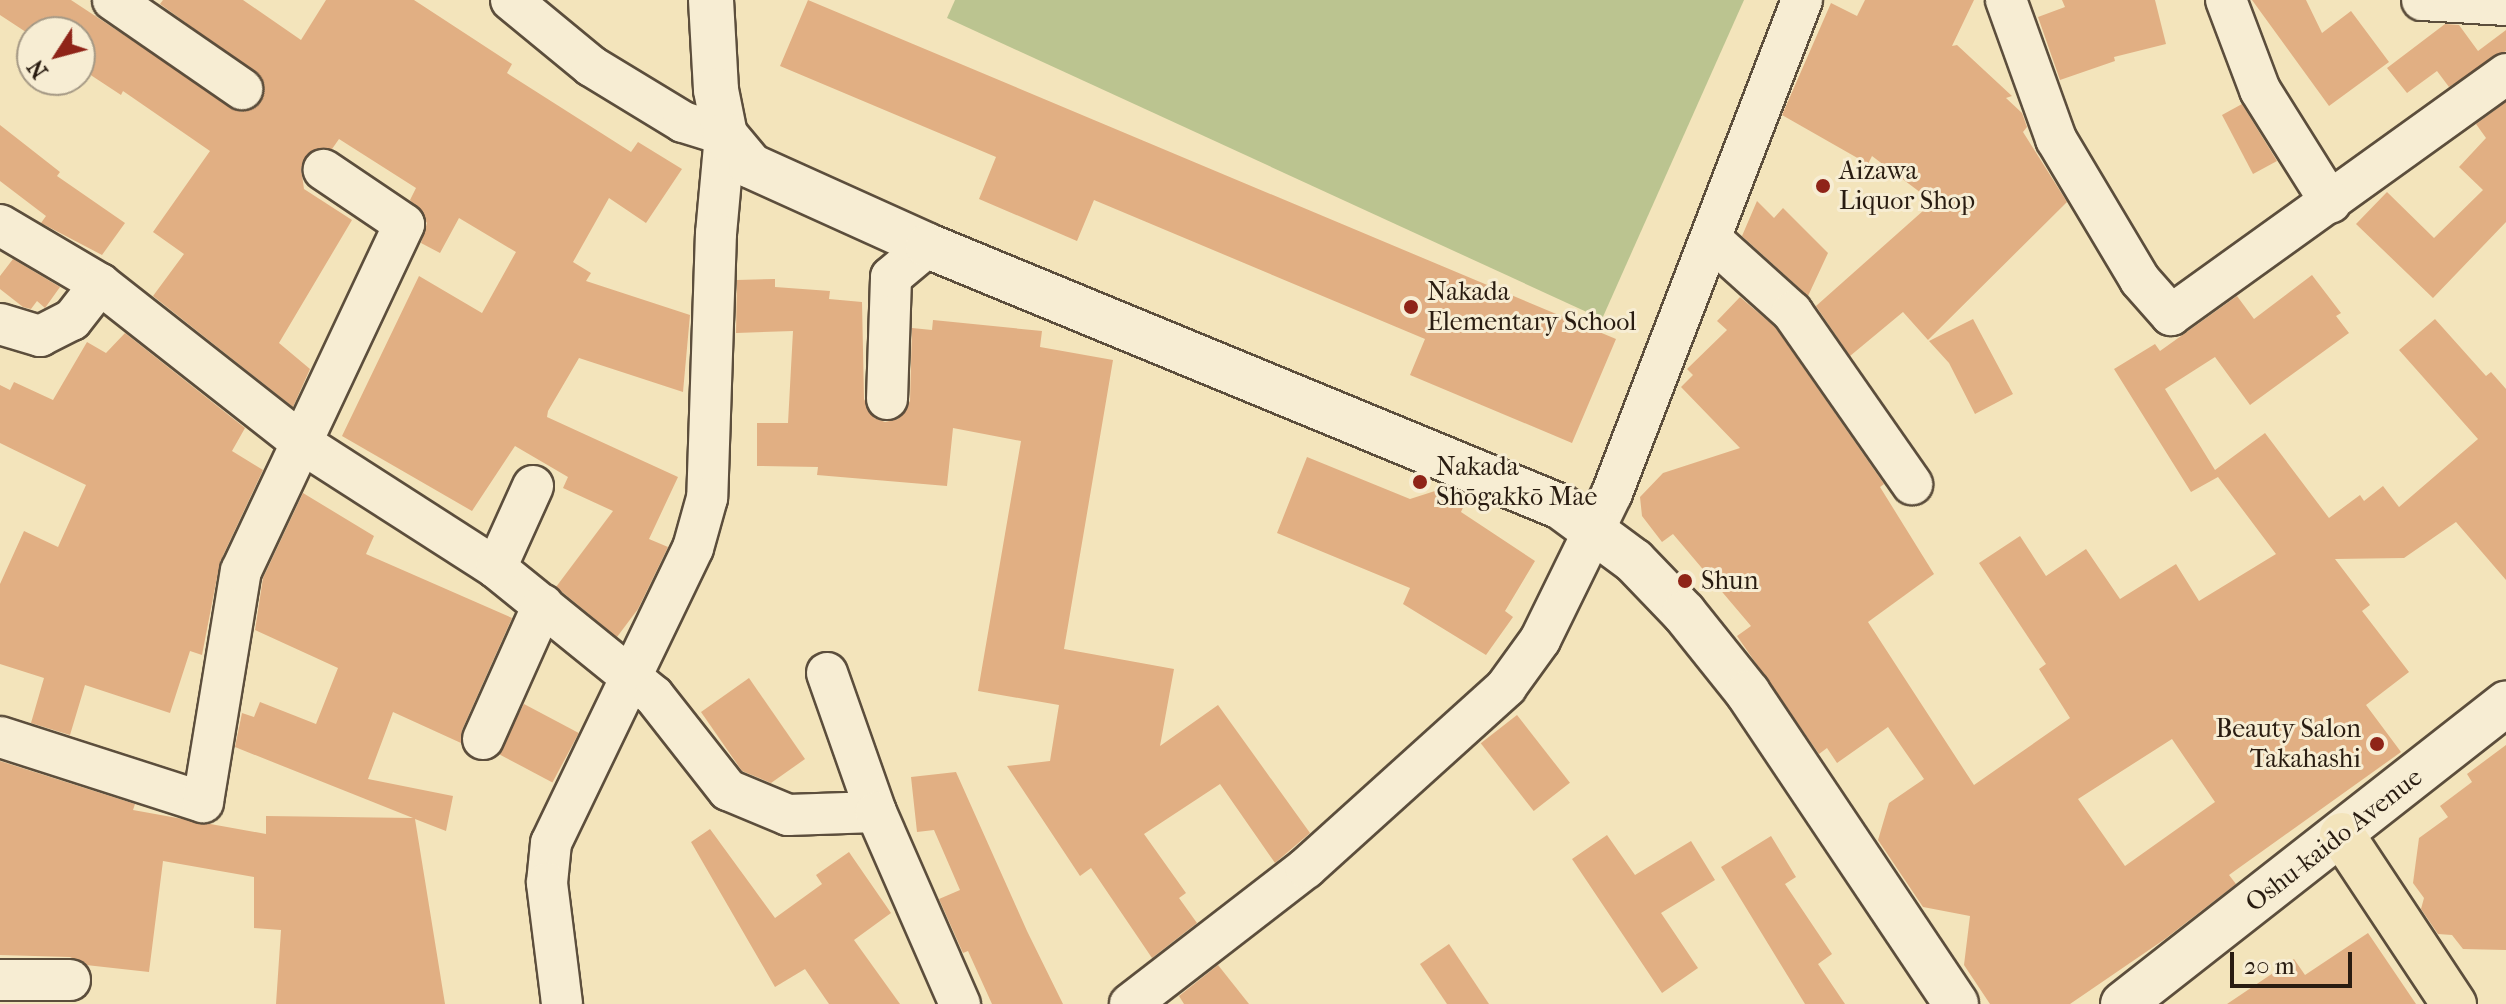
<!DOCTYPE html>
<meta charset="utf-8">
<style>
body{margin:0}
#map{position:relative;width:2506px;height:1004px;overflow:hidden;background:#f3e4bb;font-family:"IM FELL French Canon",serif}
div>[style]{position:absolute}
.green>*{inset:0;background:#bbc490}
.building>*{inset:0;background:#e1af83;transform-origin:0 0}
.roads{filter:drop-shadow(2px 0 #5c4e3c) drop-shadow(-2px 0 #5c4e3c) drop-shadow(0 2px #5c4e3c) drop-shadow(0 -2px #5c4e3c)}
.street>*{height:40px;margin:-20px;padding:0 20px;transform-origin:20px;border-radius:20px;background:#f7edd3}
.secondary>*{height:44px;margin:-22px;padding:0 22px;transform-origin:22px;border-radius:22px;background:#f7edd3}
.primary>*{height:44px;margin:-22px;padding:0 22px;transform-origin:22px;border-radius:22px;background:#f3e4bb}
.dots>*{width:22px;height:22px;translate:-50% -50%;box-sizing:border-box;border:4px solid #f7edd3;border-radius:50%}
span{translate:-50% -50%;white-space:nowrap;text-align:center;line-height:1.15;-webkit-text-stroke:6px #f7edd3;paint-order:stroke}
.poi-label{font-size:26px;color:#291c11}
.left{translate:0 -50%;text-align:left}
.right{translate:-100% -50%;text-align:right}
.street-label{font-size:26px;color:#291c11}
.north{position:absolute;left:16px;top:16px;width:80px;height:80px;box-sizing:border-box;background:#f7edd3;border:2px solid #a59985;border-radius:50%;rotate:234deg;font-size:22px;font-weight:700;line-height:32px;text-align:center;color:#291c11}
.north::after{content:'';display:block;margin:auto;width:28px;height:36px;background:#8f2418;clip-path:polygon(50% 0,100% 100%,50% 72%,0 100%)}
.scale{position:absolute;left:2230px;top:952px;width:122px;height:36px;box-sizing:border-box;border:4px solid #291c11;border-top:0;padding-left:10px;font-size:24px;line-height:28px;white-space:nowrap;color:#291c11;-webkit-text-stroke:6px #f7edd3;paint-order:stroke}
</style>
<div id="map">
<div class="green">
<div style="clip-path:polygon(955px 0,1744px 0,1602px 319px,947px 18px)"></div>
</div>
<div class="building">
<div style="clip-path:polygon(0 0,71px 0,241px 112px,261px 101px,262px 78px,160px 4px,163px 0,243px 0,301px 40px,326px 0,414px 0,512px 64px,507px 73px,631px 152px,638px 142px,682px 169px,646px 223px,609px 198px,573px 262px,591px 273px,586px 281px,690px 315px,683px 392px,579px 358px,548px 411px,547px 417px,678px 477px,649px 539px,668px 547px,638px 609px,617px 637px,556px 587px,613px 511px,563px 488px,568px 477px,515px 446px,472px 511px,342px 436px,419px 276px,482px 313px,516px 252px,459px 218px,440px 253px,421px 243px,427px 223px,410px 200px,416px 188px,339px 139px,332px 149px,313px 150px,301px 168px,304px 189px,352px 220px,279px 343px,310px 369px,293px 407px,153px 296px,184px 254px,153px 232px,210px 151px,123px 91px,121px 95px,80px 68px,80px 32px,32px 32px,32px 36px,0 15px)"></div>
<div style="clip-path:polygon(808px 0,1616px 339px,1572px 443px,1410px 375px,1425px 339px,1094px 200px,1077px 241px,979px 199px,996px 157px,780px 66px)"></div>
<div style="clip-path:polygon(1865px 0,1974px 0,1952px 46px,1957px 45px,2012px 96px,2006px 98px,2022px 113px,2027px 127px,2023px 132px,2067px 202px,1928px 340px,1903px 312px,1850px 356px,1816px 306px,1933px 202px,1872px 156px,1868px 164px,1782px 115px,1831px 3px,1857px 16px)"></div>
<div style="clip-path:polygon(2062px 0,2155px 0,2166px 44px,2114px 57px,2115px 61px,2060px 80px,2038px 17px,2065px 7px)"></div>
<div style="clip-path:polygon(2252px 0,2306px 0,2322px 33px,2351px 11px,2389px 62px,2329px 106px)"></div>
<div style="clip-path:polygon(2445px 24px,2459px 25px,2478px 51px,2506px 30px,2506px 51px,2449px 87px,2437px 71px,2407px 93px,2387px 68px)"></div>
<div style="clip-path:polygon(2506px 102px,2506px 222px,2433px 298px,2356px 224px,2387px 192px,2434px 238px,2483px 190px,2459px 167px,2486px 138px,2476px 124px)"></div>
<div style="clip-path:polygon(2242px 104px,2277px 161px,2253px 174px,2222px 115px)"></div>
<div style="clip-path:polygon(0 125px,60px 172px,57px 176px,125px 223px,102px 255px,41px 223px,46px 216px,0 181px)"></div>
<div style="clip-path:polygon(1757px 201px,1774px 218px,1783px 208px,1828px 253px,1808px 296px,1742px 236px)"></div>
<div style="clip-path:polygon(13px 259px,60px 287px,45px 308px,37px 301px,31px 309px,23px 307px,0 289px,0 276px)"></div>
<div style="clip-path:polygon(evenodd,2312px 275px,2341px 313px,2336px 316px,2349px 333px,2250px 405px,2215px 357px,2165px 389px,2215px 470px,2265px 433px,2329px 518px,2360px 495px,2364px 501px,2383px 486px,2399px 507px,2478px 439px,2399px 350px,2435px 319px,2486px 376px,2491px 372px,2506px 389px,2506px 580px,2456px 522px,2404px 558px,2335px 559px,2370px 605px,2362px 611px,2409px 672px,2366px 705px,2401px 752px,2229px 875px,2236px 884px,2165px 939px,2070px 1004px,1990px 1004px,1964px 965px,1970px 916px,1923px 907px,1878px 840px,1889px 803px,1924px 779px,1888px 727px,1837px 763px,1827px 748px,1819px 754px,1737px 636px,1751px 626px,1673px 534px,1662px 542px,1642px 516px,1640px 497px,1663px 473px,1740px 448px,1681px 387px,1693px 375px,1687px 369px,1727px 330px,1717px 321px,1740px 297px,1775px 327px,1884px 484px,1880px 487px,1934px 574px,1868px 622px,1974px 785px,2070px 718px,2039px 669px,2046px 664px,1979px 563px,2020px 536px,2046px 576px,2086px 549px,2120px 599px,2176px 564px,2199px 601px,2276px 554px,2218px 477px,2191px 492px,2114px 369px,2155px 344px,2160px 351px,2237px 296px,2254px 319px,2312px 275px,2172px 739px,2215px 802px,2125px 866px,2078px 799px,2172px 739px)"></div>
<div style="clip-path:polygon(775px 279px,775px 287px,830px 291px,829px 299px,862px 302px,864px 399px,874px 418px,885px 422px,898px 419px,910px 401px,912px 328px,932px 330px,933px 320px,1042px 331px,1040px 347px,1113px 360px,1064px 649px,1174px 669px,1160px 746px,1218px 705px,1310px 833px,1275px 863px,1220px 784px,1144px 834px,1186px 893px,1179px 898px,1197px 923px,1152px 958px,1091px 868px,1080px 876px,1007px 766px,1050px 761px,1059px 705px,978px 691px,1021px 441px,953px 428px,947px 486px,817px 475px,818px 467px,757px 466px,757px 423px,788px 423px,793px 331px,736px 333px,737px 280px)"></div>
<div style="clip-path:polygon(1973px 319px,2013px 394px,1975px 414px,1949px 363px,1929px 341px)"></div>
<div style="clip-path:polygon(125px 333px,245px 428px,232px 451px,263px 470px,220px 562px,202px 655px,190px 651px,170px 713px,85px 685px,70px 735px,31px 723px,44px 678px,0 664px,0 584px,24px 531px,58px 547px,86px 485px,0 443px,0 385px,10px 390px,14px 382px,53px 400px,87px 342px,106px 353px)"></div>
<div style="clip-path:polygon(1307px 457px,1410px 499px,1435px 491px,1466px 501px,1461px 512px,1535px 561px,1505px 611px,1513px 617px,1486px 655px,1403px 604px,1410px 588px,1277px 533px)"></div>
<div style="clip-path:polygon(303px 493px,374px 536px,366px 554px,512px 618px,462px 730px,461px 743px,393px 712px,368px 779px,453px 796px,446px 831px,415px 819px,445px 1004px,276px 1004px,281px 930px,254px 928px,254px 877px,163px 861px,149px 972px,86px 965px,70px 957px,0 955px,0 761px,135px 804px,133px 810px,266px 834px,266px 816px,413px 818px,235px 747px,242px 713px,254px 717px,260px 702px,316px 724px,338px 668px,255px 630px,263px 578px)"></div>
<div style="clip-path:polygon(749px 678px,805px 759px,771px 783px,742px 771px,701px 712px)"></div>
<div style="left:524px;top:704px;width:62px;height:56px;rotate:28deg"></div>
<div style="left:1517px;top:715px;width:86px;height:46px;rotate:52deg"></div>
<div style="clip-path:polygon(2506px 745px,2506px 950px,2463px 949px,2452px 935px,2438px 934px,2421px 909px,2424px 898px,2413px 883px,2419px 838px,2448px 817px,2440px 806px,2472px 782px,2467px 774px)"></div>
<div style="clip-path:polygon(956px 772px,1027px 931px,1063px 1004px,992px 1004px,968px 951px,963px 953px,939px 899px,960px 890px,934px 830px,917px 832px,911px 777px)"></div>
<div style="clip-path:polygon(710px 829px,775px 918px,822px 884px,816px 875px,849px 852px,891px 913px,854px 940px,900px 1004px,829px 1004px,805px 969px,775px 987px,691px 842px)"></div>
<div style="clip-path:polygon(1607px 835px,1635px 875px,1691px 841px,1715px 880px,1661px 913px,1698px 968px,1662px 993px,1572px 859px)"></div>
<div style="clip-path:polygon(1771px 836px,1796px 877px,1785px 884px,1832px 954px,1818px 964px,1845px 1004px,1805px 1004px,1721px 867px)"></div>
<div style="clip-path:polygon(2368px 933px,2416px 1004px,2227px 1004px,2294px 959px,2305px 975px)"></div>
<div style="clip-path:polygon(1449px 944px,1489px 1004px,1447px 1004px,1420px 964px)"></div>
<div style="clip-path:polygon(1218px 965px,1249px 1004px,1184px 1004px,1179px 996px)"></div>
</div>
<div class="roads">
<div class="street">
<div style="left:113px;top:0;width:157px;rotate:34.6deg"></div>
<div style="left:511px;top:0;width:104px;rotate:39.5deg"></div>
<div style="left:591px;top:66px;width:108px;rotate:31.3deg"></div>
<div style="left:683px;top:122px;width:44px;rotate:17.2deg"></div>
<div style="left:725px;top:135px;width:98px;rotate:95.2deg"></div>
<div style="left:716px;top:233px;width:265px;rotate:91.9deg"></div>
<div style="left:707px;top:498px;width:52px;rotate:105.6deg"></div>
<div style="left:693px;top:548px;width:327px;rotate:115.7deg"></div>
<div style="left:551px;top:843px;width:40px;rotate:95.7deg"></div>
<div style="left:547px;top:883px;width:122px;rotate:82.9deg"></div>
<div style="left:2006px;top:0;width:148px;rotate:70.2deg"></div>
<div style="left:2056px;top:139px;width:164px;rotate:59.2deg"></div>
<div style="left:2140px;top:280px;width:47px;rotate:48.5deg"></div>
<div style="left:2171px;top:315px;width:413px;rotate:-35.7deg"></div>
<div style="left:2226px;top:0;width:96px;rotate:69.3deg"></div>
<div style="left:2260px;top:90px;width:133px;rotate:57.9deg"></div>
<div style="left:2422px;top:0;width:84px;rotate:3.4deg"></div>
<div style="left:0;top:225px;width:116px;rotate:30.5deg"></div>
<div style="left:100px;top:284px;width:258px;rotate:38.2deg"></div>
<div style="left:303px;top:444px;width:229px;rotate:32.7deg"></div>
<div style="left:496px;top:568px;width:203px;rotate:39deg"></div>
<div style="left:654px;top:696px;width:120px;rotate:51.8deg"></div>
<div style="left:728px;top:790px;width:65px;rotate:22.6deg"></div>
<div style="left:788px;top:815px;width:88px;rotate:-2deg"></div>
<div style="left:1712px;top:240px;width:108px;rotate:42deg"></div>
<div style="left:1792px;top:312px;width:210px;rotate:55.1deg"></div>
<div style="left:0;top:324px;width:42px;rotate:16.7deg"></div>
<div style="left:40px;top:336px;width:36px;rotate:-27deg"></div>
<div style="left:72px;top:320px;width:46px;rotate:-52.1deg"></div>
<div style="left:887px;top:399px;width:122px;rotate:-88.1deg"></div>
<div style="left:891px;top:277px;width:48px;rotate:-40deg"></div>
<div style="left:496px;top:568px;width:90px;rotate:-65.7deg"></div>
<div style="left:827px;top:673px;width:147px;rotate:70.6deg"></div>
<div style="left:876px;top:812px;width:210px;rotate:66.4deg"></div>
<div style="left:0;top:737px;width:213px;rotate:17.8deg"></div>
<div style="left:203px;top:802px;width:234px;rotate:-80.7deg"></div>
<div style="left:241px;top:571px;width:383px;rotate:-64.8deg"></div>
<div style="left:404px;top:224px;width:97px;rotate:-146deg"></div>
<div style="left:483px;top:739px;width:147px;rotate:-65.9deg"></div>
<div style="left:0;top:980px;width:70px"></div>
<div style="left:1130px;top:1004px;width:222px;rotate:-37.7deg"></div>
<div style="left:1306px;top:868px;width:270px;rotate:-42.1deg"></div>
<div style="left:1506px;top:687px;width:58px;rotate:-54.1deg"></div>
<div style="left:1540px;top:640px;width:164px;rotate:-63.9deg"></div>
<div style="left:1612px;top:493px;width:528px;rotate:-68.92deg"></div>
</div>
<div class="secondary">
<div style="left:711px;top:0;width:90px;rotate:86.8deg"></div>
<div style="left:716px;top:90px;width:46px;rotate:78.7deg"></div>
<div style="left:725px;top:135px;width:40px;rotate:50deg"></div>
<div style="left:751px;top:166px;width:194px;rotate:24.3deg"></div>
<div style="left:928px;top:246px;width:685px;rotate:22.41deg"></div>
<div style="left:1561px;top:507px;width:91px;rotate:36.5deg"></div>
<div style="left:1634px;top:561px;width:72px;rotate:46.1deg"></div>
<div style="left:1684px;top:613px;width:102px;rotate:51.3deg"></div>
<div style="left:1748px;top:693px;width:374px;rotate:56.2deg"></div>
<div style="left:2123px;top:1004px;width:487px;rotate:-38.1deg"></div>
</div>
<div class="primary">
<div style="left:2342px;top:835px;width:203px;rotate:56.5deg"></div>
</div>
</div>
<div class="dots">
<div style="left:1823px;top:186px;background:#8f2418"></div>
<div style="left:1411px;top:307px;background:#8f2418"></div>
<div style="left:1420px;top:482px;background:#8f2418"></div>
<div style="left:1685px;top:581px;background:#8f2418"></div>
<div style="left:2377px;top:744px;background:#8f2418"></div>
</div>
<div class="poi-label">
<span class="left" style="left:1839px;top:186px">Aizawa<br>Liquor Shop</span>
<span class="left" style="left:1427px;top:307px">Nakada<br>Elementary School</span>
<span class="left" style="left:1436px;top:482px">Nakada<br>Shōgakkō Mae</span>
<span class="left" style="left:1701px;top:581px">Shun</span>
<span class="right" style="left:2361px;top:744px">Beauty Salon<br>Takahashi</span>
</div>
<div class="street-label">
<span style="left:2334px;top:840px;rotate:-38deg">Oshu-kaido Avenue</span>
</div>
<div class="north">N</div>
<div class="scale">20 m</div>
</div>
